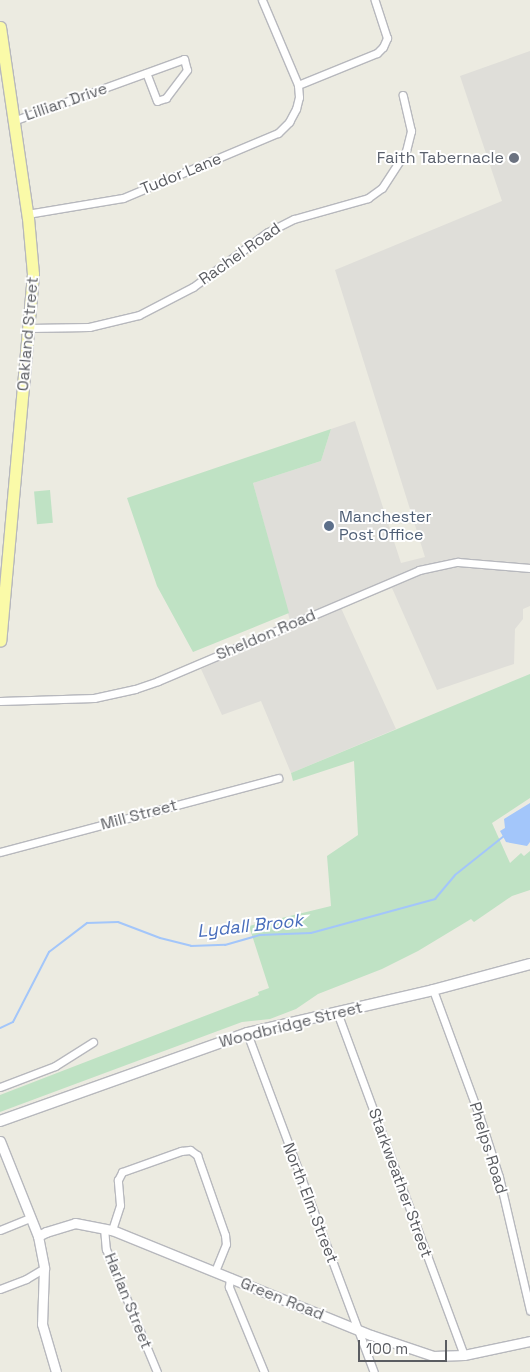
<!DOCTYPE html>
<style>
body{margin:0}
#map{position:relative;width:530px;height:1372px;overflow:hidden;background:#ecebe1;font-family:"Space Grotesk",sans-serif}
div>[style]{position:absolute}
.industrial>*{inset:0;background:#dfded9}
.green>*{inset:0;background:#bfe2c4;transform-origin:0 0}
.water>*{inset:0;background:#a3c6fa}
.stream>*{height:2px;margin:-1px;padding:0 1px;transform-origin:1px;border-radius:1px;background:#a3c6fa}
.roads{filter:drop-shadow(1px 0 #b7b8bd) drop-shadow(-1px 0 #b7b8bd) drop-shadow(0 1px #b7b8bd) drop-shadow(0 -1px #b7b8bd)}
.minor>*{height:7px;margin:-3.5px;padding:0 3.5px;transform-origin:3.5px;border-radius:3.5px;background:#fff}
.tertiary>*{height:9px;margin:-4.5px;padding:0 4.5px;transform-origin:4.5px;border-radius:4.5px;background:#fff}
.secondary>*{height:10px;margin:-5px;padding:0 5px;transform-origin:5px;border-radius:5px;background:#fff}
.primary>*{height:11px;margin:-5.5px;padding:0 5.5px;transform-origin:5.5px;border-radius:5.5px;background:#fafaa8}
.dots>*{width:14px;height:14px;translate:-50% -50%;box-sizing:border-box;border:2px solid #fff;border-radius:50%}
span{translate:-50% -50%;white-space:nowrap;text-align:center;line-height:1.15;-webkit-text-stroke:4px #fff;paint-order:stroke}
.street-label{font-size:16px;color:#5a5c61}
.worship-label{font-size:16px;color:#5b616d}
.right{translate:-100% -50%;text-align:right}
.service-label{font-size:16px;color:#4e5e75}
.left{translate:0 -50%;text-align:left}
.water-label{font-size:18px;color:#486dbb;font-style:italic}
.scale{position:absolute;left:358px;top:1340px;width:89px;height:22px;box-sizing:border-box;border:2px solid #5a5c61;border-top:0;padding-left:6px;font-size:15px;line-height:18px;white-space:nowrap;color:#5a5c61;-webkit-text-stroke:4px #fff;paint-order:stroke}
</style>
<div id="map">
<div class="industrial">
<div style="clip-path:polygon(530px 51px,530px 606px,523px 609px,523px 619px,515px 629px,514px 664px,437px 690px,392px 588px,341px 608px,396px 729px,291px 773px,261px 701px,222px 715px,201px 669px,292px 628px,253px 483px,321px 461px,331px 429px,355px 421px,401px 563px,425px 557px,335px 270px,502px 201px,460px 76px)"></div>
</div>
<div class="green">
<div style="clip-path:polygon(331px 429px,321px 461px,253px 483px,289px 613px,193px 652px,157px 586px,127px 498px)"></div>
<div style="left:50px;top:490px;width:33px;height:16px;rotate:85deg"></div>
<div style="clip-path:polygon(530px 674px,530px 798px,492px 823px,510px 863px,521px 853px,524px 856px,530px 851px,530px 890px,512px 896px,474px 922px,471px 919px,418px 951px,382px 969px,318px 994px,296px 1009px,270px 1019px,242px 1022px,0 1112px,0 1095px,259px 995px,258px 992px,269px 988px,249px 926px,331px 906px,327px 856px,358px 835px,354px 761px,293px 781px,291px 773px)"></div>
</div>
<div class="water">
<div style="clip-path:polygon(530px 803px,530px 842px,527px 846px,506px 842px,500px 831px,505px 828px,504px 819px)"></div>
</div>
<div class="stream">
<div style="left:0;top:1028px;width:14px;rotate:-25deg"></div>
<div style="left:13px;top:1022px;width:79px;rotate:-62.8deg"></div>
<div style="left:49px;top:952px;width:48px;rotate:-37.3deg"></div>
<div style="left:87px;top:923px;width:31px;rotate:-2deg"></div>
<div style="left:118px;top:922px;width:45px;rotate:20.9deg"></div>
<div style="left:160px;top:938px;width:32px;rotate:14deg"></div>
<div style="left:191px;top:946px;width:34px;rotate:-2deg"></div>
<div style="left:225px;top:945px;width:36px;rotate:-16deg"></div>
<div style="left:260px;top:935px;width:51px;rotate:-2.2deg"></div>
<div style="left:311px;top:933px;width:129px;rotate:-15.3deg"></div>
<div style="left:435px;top:899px;width:31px;rotate:-50deg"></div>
<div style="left:455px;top:875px;width:63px;rotate:-38.5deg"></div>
</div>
<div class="roads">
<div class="minor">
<div style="left:262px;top:0;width:92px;rotate:67deg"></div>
<div style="left:13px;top:121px;width:182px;rotate:-19.9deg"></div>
<div style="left:184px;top:59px;width:11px;rotate:75deg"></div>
<div style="left:187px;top:70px;width:35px;rotate:127deg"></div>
<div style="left:166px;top:98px;width:9px;rotate:162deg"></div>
<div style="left:157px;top:101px;width:30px;rotate:-111deg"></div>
<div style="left:27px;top:214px;width:97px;rotate:-9.5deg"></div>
<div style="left:123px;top:198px;width:168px;rotate:-22.8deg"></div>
<div style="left:278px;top:133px;width:16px;rotate:-45deg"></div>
<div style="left:289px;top:122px;width:15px;rotate:-62deg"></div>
<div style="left:296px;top:109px;width:12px;rotate:-76deg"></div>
<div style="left:299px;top:97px;width:12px;rotate:-95deg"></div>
<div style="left:298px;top:85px;width:85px;rotate:-22.1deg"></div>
<div style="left:377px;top:53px;width:8px;rotate:-45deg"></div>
<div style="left:383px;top:47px;width:10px;rotate:-66deg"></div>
<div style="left:387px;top:38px;width:40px;rotate:-108deg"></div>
<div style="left:29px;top:328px;width:60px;rotate:-1deg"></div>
<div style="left:89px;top:327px;width:51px;rotate:-13.5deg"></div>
<div style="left:139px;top:315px;width:61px;rotate:-27.4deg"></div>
<div style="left:193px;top:287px;width:93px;rotate:-36.3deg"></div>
<div style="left:268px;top:232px;width:29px;rotate:-27deg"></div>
<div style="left:294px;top:219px;width:77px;rotate:-15.8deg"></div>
<div style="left:368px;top:198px;width:17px;rotate:-36deg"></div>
<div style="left:382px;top:188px;width:44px;rotate:-57deg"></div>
<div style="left:406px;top:151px;width:21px;rotate:-76deg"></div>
<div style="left:411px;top:131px;width:37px;rotate:-103deg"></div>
<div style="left:0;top:701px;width:94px;rotate:-1.8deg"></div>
<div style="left:94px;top:698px;width:42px;rotate:-12.4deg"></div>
<div style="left:135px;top:689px;width:24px;rotate:-19deg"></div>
<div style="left:158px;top:681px;width:284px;rotate:-23deg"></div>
<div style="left:419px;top:570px;width:40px;rotate:-12deg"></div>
<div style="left:458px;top:562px;width:72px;rotate:4.8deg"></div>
<div style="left:0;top:852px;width:288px;rotate:-14.9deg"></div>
<div style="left:433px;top:990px;width:136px;rotate:69.8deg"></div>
<div style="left:480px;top:1118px;width:62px;rotate:72.1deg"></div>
<div style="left:499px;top:1177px;width:137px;rotate:76.9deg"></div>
<div style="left:337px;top:1012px;width:366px;rotate:69.7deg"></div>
<div style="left:247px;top:1033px;width:362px;rotate:69.5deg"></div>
<div style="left:0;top:1087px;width:59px;rotate:-20.9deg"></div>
<div style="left:55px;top:1066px;width:45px;rotate:-32.3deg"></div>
<div style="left:104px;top:1228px;width:21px;rotate:85deg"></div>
<div style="left:106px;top:1249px;width:133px;rotate:67.5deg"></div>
<div style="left:0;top:1230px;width:32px;rotate:-22deg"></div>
<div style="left:112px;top:1230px;width:26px;rotate:-72deg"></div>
<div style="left:120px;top:1205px;width:25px;rotate:-95deg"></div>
<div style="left:118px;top:1180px;width:9px;rotate:-63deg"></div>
<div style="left:122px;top:1172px;width:63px;rotate:-19.6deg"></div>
<div style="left:181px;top:1151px;width:9px;rotate:-6deg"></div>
<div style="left:190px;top:1150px;width:9px;rotate:36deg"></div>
<div style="left:197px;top:1155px;width:85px;rotate:70.7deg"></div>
<div style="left:225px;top:1235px;width:9px;rotate:84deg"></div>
<div style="left:226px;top:1244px;width:29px;rotate:112deg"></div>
<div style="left:230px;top:1277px;width:10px;rotate:96deg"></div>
<div style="left:229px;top:1287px;width:92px;rotate:67.6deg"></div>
<div style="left:0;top:1289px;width:28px;rotate:-21deg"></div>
<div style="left:26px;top:1279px;width:21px;rotate:-31deg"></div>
</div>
<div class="tertiary">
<div style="left:0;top:1141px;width:102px;rotate:68.2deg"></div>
<div style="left:38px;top:1236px;width:33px;rotate:79deg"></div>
<div style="left:44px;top:1268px;width:56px;rotate:92deg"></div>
<div style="left:42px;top:1324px;width:50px;rotate:73.7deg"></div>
<div style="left:38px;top:1236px;width:9px;rotate:-27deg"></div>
<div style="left:46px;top:1232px;width:30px;rotate:-17deg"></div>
<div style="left:75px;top:1223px;width:38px;rotate:11deg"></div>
<div style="left:112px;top:1230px;width:279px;rotate:22.1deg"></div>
<div style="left:371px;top:1335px;width:65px;rotate:18.7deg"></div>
<div style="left:433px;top:1356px;width:31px;rotate:-2deg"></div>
<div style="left:464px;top:1355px;width:67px;rotate:-12deg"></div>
</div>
<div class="secondary">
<div style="left:0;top:1121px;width:262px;rotate:-19.6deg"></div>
<div style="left:247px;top:1033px;width:191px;rotate:-13deg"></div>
<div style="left:433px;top:990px;width:100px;rotate:-15deg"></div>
</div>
<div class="primary">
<div style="left:0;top:27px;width:193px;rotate:81.7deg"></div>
<div style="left:28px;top:218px;width:56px;rotate:84.9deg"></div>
<div style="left:33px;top:274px;width:368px;rotate:95.1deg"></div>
</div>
</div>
<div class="dots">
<div style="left:514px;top:158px;background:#6b7280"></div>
<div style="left:329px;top:526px;background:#5c6f8a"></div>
</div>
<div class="street-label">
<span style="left:66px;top:102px;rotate:-19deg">Lillian Drive</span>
<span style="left:181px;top:174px;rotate:-22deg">Tudor Lane</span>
<span style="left:240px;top:254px;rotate:-35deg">Rachel Road</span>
<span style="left:28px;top:334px;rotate:-85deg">Oakland Street</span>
<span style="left:266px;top:635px;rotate:-23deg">Sheldon Road</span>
<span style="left:139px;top:815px;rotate:-15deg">Mill Street</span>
<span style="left:291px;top:1025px;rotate:-14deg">Woodbridge Street</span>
<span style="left:488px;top:1148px;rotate:73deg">Phelps Road</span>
<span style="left:400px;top:1183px;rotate:70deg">Starkweather Street</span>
<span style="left:310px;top:1203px;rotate:69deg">North Elm Street</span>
<span style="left:282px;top:1299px;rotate:22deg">Green Road</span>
<span style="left:128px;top:1301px;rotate:68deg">Harlan Street</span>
</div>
<div class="worship-label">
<span class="right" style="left:504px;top:158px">Faith Tabernacle</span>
</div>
<div class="service-label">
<span class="left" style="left:339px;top:526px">Manchester<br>Post Office</span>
</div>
<div class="water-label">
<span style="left:250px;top:926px;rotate:-6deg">Lydall Brook</span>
</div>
<div class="scale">100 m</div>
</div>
